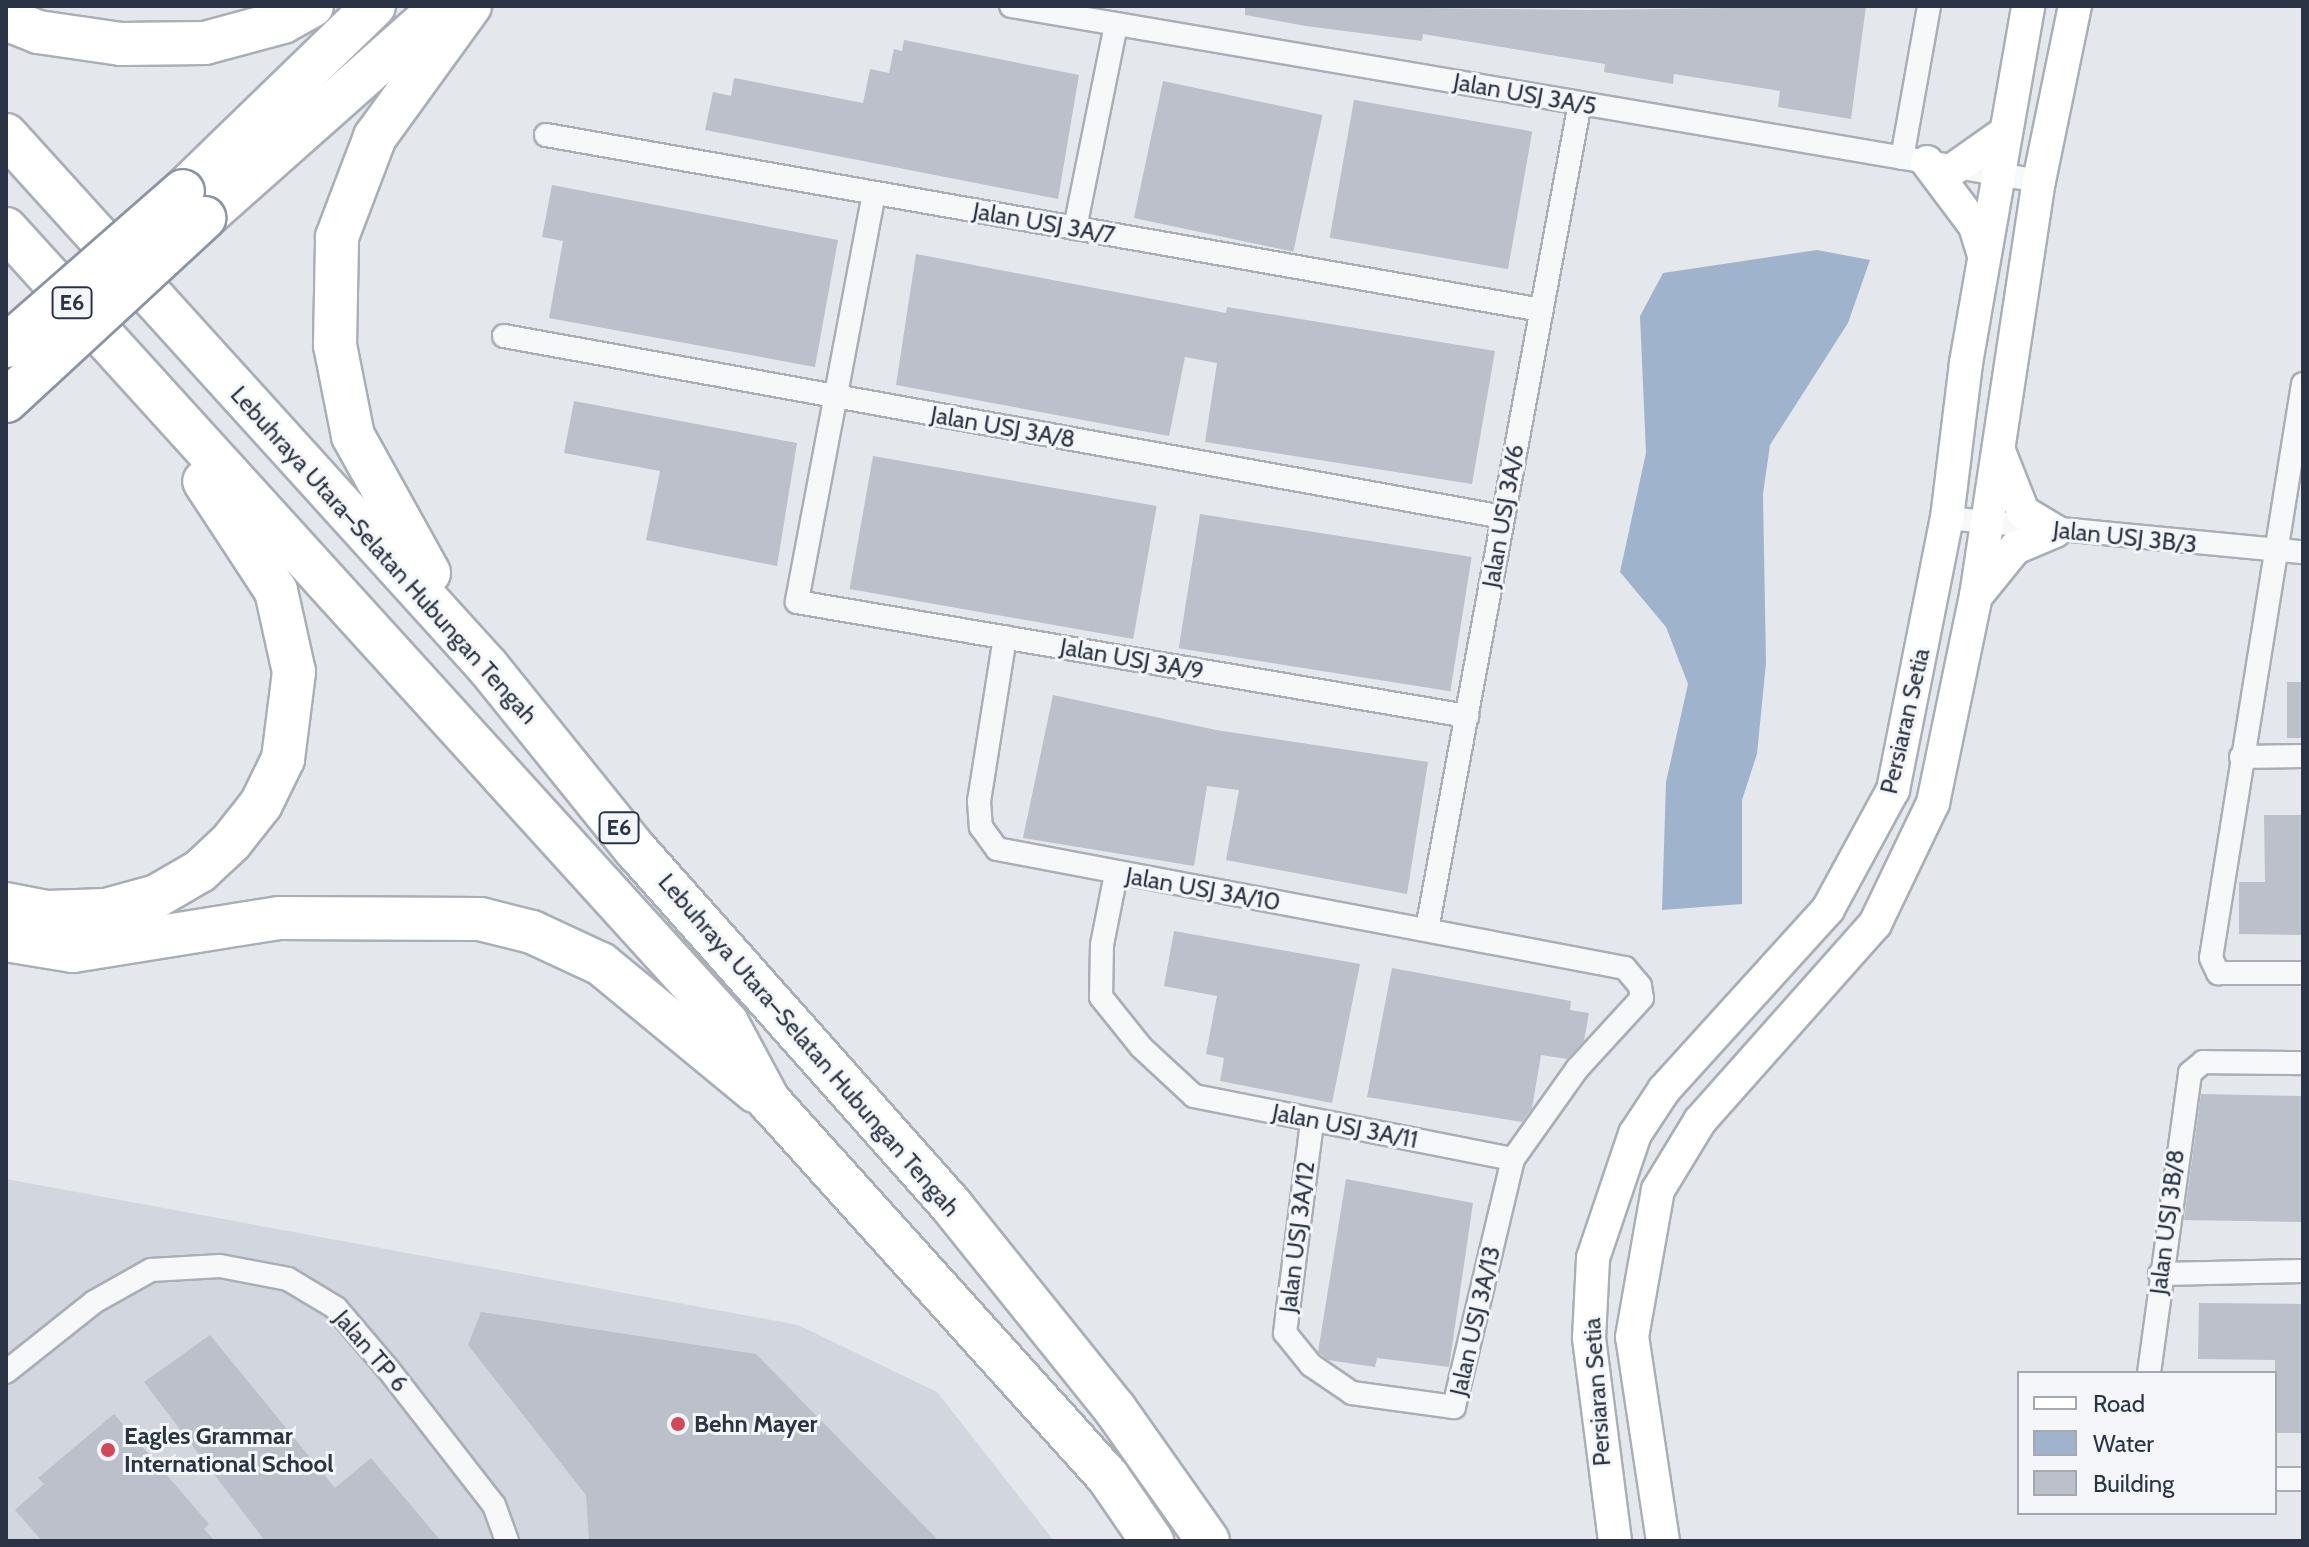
<!DOCTYPE html>
<meta charset="utf-8">
<style>
body{margin:0}
#map{position:relative;width:2309px;height:1547px;overflow:hidden;background:#e4e7ec;font-family:Cabin,sans-serif}
div>[style]{position:absolute}
.built>*{inset:0;background:#d2d6de}
.water>*{inset:0;background:#9fb4cc}
.building>*{inset:0;background:#bbc0ca;transform-origin:0 0}
.roads{filter:drop-shadow(2px 0 #a9aeb7) drop-shadow(-2px 0 #a9aeb7) drop-shadow(0 2px #a9aeb7) drop-shadow(0 -2px #a9aeb7)}
.street>*{height:22px;margin:-11px;padding:0 11px;transform-origin:11px;border-radius:11px;background:#f7f8fa}
.secondary>*{height:32px;margin:-16px;padding:0 16px;transform-origin:16px;border-radius:16px;background:#fff}
.highway>*{height:42px;margin:-21px;padding:0 21px;transform-origin:21px;border-radius:21px;background:#fff}
.bridges{filter:drop-shadow(2px 0 #8b94a3) drop-shadow(-2px 0 #8b94a3) drop-shadow(0 2px #8b94a3) drop-shadow(0 -2px #8b94a3)}
.highway-bridge>*{height:42px;margin:-21px;padding:0 21px;transform-origin:21px;border-radius:21px;background:#fff}
.dots>*{width:22px;height:22px;translate:-50% -50%;box-sizing:border-box;border:4px solid #f4f6f9;border-radius:50%}
span{translate:-50% -50%;white-space:nowrap;text-align:center;line-height:1.15;-webkit-text-stroke:6px #f4f6f9;paint-order:stroke}
.shield-label span{padding:2px 6px;background:#f4f6f9;border:2px solid;border-radius:6px;-webkit-text-stroke-width:0}
.shield-label{font-size:22px;color:#2b3445;font-weight:700}
.street-label{font-size:24px;color:#2b3445}
.poi-label{font-size:24px;color:#2b3445;font-weight:700}
.left{translate:0 -50%;text-align:left}
.frame{position:absolute;inset:0;border:8px solid #2b3445;pointer-events:none}
.legend{position:absolute;left:2017px;top:1371px;width:260px;height:144px;box-sizing:border-box;background:#f4f6f9;border:2px solid #a4a8b1;margin:0;padding:10px 14px;list-style:none;font-size:24px;color:#2b3445}
.legend li{display:flex;align-items:center;gap:16px;height:40px}
.legend b{width:40px;border:2px solid #a4a8b1}
</style>
<div id="map">
<div class="built">
<div style="clip-path:polygon(6px 1179px,798px 1325px,937px 1392px,1054px 1541px,6px 1541px)"></div>
</div>
<div class="water">
<div style="clip-path:polygon(1817px 250px,1870px 260px,1848px 323px,1770px 445px,1763px 494px,1766px 663px,1757px 754px,1742px 800px,1742px 904px,1662px 910px,1666px 782px,1688px 684px,1666px 627px,1620px 572px,1646px 453px,1640px 316px,1663px 273px)"></div>
</div>
<div class="building">
<div style="clip-path:polygon(1245px 6px,1590px 10px,1866px 6px,1851px 119px,1778px 107px,1780px 91px,1674px 74px,1673px 84px,1604px 72px,1605px 64px,1423px 34px,1422px 41px,1306px 26px,1245px 15px)"></div>
<div style="clip-path:polygon(904px 40px,1079px 75px,1058px 199px,705px 130px,713px 92px,731px 96px,734px 78px,863px 103px,870px 69px,889px 73px,894px 49px,902px 51px)"></div>
<div style="left:1163px;top:81px;width:163px;height:140px;rotate:12deg"></div>
<div style="left:1354px;top:100px;width:181px;height:140px;rotate:10deg"></div>
<div style="clip-path:polygon(552px 185px,838px 240px,815px 367px,549px 318px,563px 241px,542px 237px)"></div>
<div style="clip-path:polygon(916px 254px,1226px 313px,1227px 307px,1495px 351px,1472px 484px,1205px 442px,1217px 363px,1185px 357px,1169px 436px,896px 385px)"></div>
<div style="clip-path:polygon(574px 401px,797px 443px,777px 566px,646px 540px,660px 471px,564px 453px)"></div>
<div style="left:873px;top:456px;width:288px;height:135px;rotate:10deg"></div>
<div style="left:1200px;top:514px;width:275px;height:136px;rotate:9deg"></div>
<div style="left:2287px;top:682px;width:16px;height:56px"></div>
<div style="clip-path:polygon(1053px 695px,1216px 730px,1428px 762px,1407px 894px,1226px 860px,1239px 790px,1207px 786px,1194px 866px,1023px 838px)"></div>
<div style="clip-path:polygon(2264px 815px,2303px 815px,2303px 935px,2239px 934px,2239px 882px,2265px 882px)"></div>
<div style="clip-path:polygon(1174px 931px,1360px 964px,1332px 1103px,1220px 1081px,1224px 1058px,1206px 1054px,1217px 996px,1164px 986px)"></div>
<div style="clip-path:polygon(1392px 968px,1571px 1001px,1570px 1010px,1589px 1013px,1584px 1041px,1567px 1059px,1541px 1055px,1532px 1108px,1522px 1122px,1367px 1097px)"></div>
<div style="clip-path:polygon(2201px 1094px,2303px 1096px,2303px 1222px,2184px 1220px)"></div>
<div style="clip-path:polygon(1346px 1179px,1473px 1203px,1449px 1367px,1377px 1358px,1375px 1367px,1328px 1360px,1318px 1352px)"></div>
<div style="clip-path:polygon(2199px 1303px,2303px 1304px,2303px 1433px,2275px 1433px,2275px 1360px,2198px 1359px)"></div>
<div style="clip-path:polygon(481px 1312px,756px 1354px,939px 1541px,589px 1541px,586px 1495px,468px 1345px)"></div>
<div style="clip-path:polygon(210px 1335px,335px 1488px,371px 1458px,441px 1541px,265px 1541px,144px 1382px)"></div>
<div style="clip-path:polygon(114px 1414px,209px 1524px,204px 1529px,215px 1541px,42px 1541px,15px 1510px,44px 1484px,38px 1478px)"></div>
</div>
<div class="roads">
<div class="street">
<div style="left:1011px;top:6px;width:1043px;rotate:9.66deg"></div>
<div style="left:546px;top:135px;width:1011px;rotate:9.97deg"></div>
<div style="left:1902px;top:158px;width:154px;rotate:-79.9deg"></div>
<div style="left:874px;top:193px;width:416px;rotate:100.7deg"></div>
<div style="left:797px;top:602px;width:680px;rotate:9.66deg"></div>
<div style="left:1075px;top:228px;width:208px;rotate:-78.6deg"></div>
<div style="left:504px;top:336px;width:1015px;rotate:10.27deg"></div>
<div style="left:2303px;top:384px;width:581px;rotate:99.11deg"></div>
<div style="left:2211px;top:958px;width:17px;rotate:65deg"></div>
<div style="left:2218px;top:973px;width:85px"></div>
<div style="left:1947px;top:518px;width:358px;rotate:5.5deg"></div>
<div style="left:1005px;top:637px;width:166px;rotate:99deg"></div>
<div style="left:979px;top:801px;width:26px;rotate:86deg"></div>
<div style="left:981px;top:827px;width:27px;rotate:54deg"></div>
<div style="left:997px;top:849px;width:639px;rotate:10.73deg"></div>
<div style="left:1625px;top:968px;width:23px;rotate:50deg"></div>
<div style="left:1640px;top:986px;width:12px;rotate:81deg"></div>
<div style="left:1642px;top:998px;width:96px;rotate:132.5deg"></div>
<div style="left:1577px;top:1069px;width:110px;rotate:125.4deg"></div>
<div style="left:1513px;top:1159px;width:255px;rotate:103.4deg"></div>
<div style="left:1454px;top:1407px;width:103px;rotate:-172.2deg"></div>
<div style="left:1352px;top:1393px;width:50px;rotate:-145.7deg"></div>
<div style="left:1311px;top:1365px;width:41px;rotate:-129.1deg"></div>
<div style="left:1285px;top:1333px;width:214px;rotate:-82.7deg"></div>
<div style="left:2241px;top:757px;width:62px;rotate:-0.9deg"></div>
<div style="left:1116px;top:874px;width:72px;rotate:101.2deg"></div>
<div style="left:1102px;top:945px;width:52px;rotate:91.1deg"></div>
<div style="left:1101px;top:997px;width:64px;rotate:51.3deg"></div>
<div style="left:1141px;top:1047px;width:72px;rotate:42.8deg"></div>
<div style="left:1194px;top:1096px;width:325px;rotate:11.2deg"></div>
<div style="left:1427px;top:929px;width:840px;rotate:-79.51deg"></div>
<div style="left:2160px;top:1274px;width:143px;rotate:-1.2deg"></div>
<div style="left:6px;top:1372px;width:112px;rotate:-38.5deg"></div>
<div style="left:94px;top:1302px;width:65px;rotate:-29.3deg"></div>
<div style="left:151px;top:1270px;width:69px;rotate:-3.3deg"></div>
<div style="left:220px;top:1266px;width:69px;rotate:10.8deg"></div>
<div style="left:288px;top:1279px;width:56px;rotate:31.1deg"></div>
<div style="left:336px;top:1308px;width:80px;rotate:49.6deg"></div>
<div style="left:388px;top:1369px;width:172px;rotate:52.1deg"></div>
<div style="left:494px;top:1505px;width:38px;rotate:70deg"></div>
<div style="left:2149px;top:1373px;width:303px;rotate:-82.2deg"></div>
<div style="left:2190px;top:1073px;width:17px;rotate:-40deg"></div>
<div style="left:2203px;top:1062px;width:100px;rotate:0.6deg"></div>
<div style="left:2275px;top:1479px;width:28px"></div>
</div>
<div class="secondary">
<div style="left:1927px;top:162px;width:80px;rotate:53.1deg"></div>
<div style="left:1975px;top:226px;width:30px;rotate:73deg"></div>
<div style="left:1955px;top:168px;width:62px;rotate:-35.2deg"></div>
<div style="left:1999px;top:451px;width:66px;rotate:68.5deg"></div>
<div style="left:2023px;top:512px;width:37px;rotate:31deg"></div>
<div style="left:1977px;top:595px;width:60px;rotate:-51deg"></div>
<div style="left:2015px;top:548px;width:43px;rotate:-23deg"></div>
<div style="left:1615px;top:1541px;width:205px;rotate:-97.3deg"></div>
<div style="left:1589px;top:1338px;width:80px;rotate:-87.1deg"></div>
<div style="left:1593px;top:1258px;width:131px;rotate:-71.3deg"></div>
<div style="left:1635px;top:1134px;width:53px;rotate:-56.6deg"></div>
<div style="left:1664px;top:1090px;width:244px;rotate:-47.8deg"></div>
<div style="left:1828px;top:909px;width:136px;rotate:-61.4deg"></div>
<div style="left:1893px;top:790px;width:277px;rotate:-78.8deg"></div>
<div style="left:1947px;top:518px;width:156px;rotate:-83deg"></div>
<div style="left:1966px;top:363px;width:362px;rotate:-80.1deg"></div>
<div style="left:1663px;top:1541px;width:206px;rotate:-98.6deg"></div>
<div style="left:1632px;top:1337px;width:149px;rotate:-80deg"></div>
<div style="left:1658px;top:1190px;width:81px;rotate:-58.7deg"></div>
<div style="left:1700px;top:1121px;width:264px;rotate:-48.4deg"></div>
<div style="left:1875px;top:924px;width:134px;rotate:-64.4deg"></div>
<div style="left:1933px;top:803px;width:211px;rotate:-78.3deg"></div>
<div style="left:1976px;top:596px;width:420px;rotate:-81.4deg"></div>
<div style="left:2039px;top:181px;width:179px;rotate:-78.4deg"></div>
</div>
<div class="highway">
<div style="left:6px;top:19px;width:35px;rotate:22deg"></div>
<div style="left:38px;top:32px;width:84px;rotate:8.2deg"></div>
<div style="left:121px;top:44px;width:84px;rotate:-0.7deg"></div>
<div style="left:205px;top:43px;width:81px;rotate:-15.1deg"></div>
<div style="left:283px;top:22px;width:33px;rotate:-29deg"></div>
<div style="left:6px;top:135px;width:718px;rotate:47.82deg"></div>
<div style="left:488px;top:667px;width:234px;rotate:51.1deg"></div>
<div style="left:635px;top:849px;width:476px;rotate:48.4deg"></div>
<div style="left:951px;top:1205px;width:262px;rotate:51.2deg"></div>
<div style="left:1115px;top:1409px;width:161px;rotate:54.8deg"></div>
<div style="left:183px;top:191px;width:266px;rotate:-44.1deg"></div>
<div style="left:204px;top:218px;width:319px;rotate:-41.6deg"></div>
<div style="left:6px;top:229px;width:1073px;rotate:47.76deg"></div>
<div style="left:727px;top:1023px;width:89px;rotate:61.7deg"></div>
<div style="left:769px;top:1101px;width:506px;rotate:47.96deg"></div>
<div style="left:1108px;top:1477px;width:78px;rotate:55.5deg"></div>
<div style="left:429px;top:573px;width:157px;rotate:-119deg"></div>
<div style="left:353px;top:436px;width:93px;rotate:-101.2deg"></div>
<div style="left:335px;top:345px;width:108px;rotate:-88.9deg"></div>
<div style="left:337px;top:237px;width:107px;rotate:-69.2deg"></div>
<div style="left:375px;top:137px;width:162px;rotate:-54.1deg"></div>
<div style="left:6px;top:904px;width:42px;rotate:11deg"></div>
<div style="left:47px;top:912px;width:59px;rotate:-1.9deg"></div>
<div style="left:106px;top:910px;width:53px;rotate:-15.4deg"></div>
<div style="left:157px;top:896px;width:50px;rotate:-30.2deg"></div>
<div style="left:200px;top:871px;width:42px;rotate:-43.1deg"></div>
<div style="left:231px;top:842px;width:48px;rotate:-51.7deg"></div>
<div style="left:261px;top:804px;width:50px;rotate:-63.9deg"></div>
<div style="left:283px;top:759px;width:88px;rotate:-82.8deg"></div>
<div style="left:294px;top:672px;width:83px;rotate:-102.5deg"></div>
<div style="left:276px;top:591px;width:131px;rotate:-123.2deg"></div>
<div style="left:6px;top:940px;width:68px;rotate:9.3deg"></div>
<div style="left:73px;top:951px;width:209px;rotate:-9.1deg"></div>
<div style="left:279px;top:918px;width:201px;rotate:0.3deg"></div>
<div style="left:480px;top:919px;width:54px;rotate:14deg"></div>
<div style="left:532px;top:932px;width:76px;rotate:24.9deg"></div>
<div style="left:601px;top:964px;width:200px;rotate:39.5deg"></div>
</div>
</div>
<div class="bridges">
<div class="highway-bridge">
<div style="left:6px;top:346px;width:235px;rotate:-41.2deg"></div>
<div style="left:6px;top:401px;width:270px;rotate:-42.7deg"></div>
</div>
</div>
<div class="dots">
<div style="left:678px;top:1424px;background:#d1495b"></div>
<div style="left:108px;top:1450px;background:#d1495b"></div>
</div>
<div class="shield-label">
<span style="left:72px;top:303px">E6</span>
<span style="left:619px;top:828px">E6</span>
</div>
<div class="street-label">
<span style="left:1525px;top:94px;rotate:10deg">Jalan USJ 3A/5</span>
<span style="left:1044px;top:223px;rotate:10deg">Jalan USJ 3A/7</span>
<span style="left:1003px;top:427px;rotate:10deg">Jalan USJ 3A/8</span>
<span style="left:1503px;top:516px;rotate:-80deg">Jalan USJ 3A/6</span>
<span style="left:2125px;top:537px;rotate:6deg">Jalan USJ 3B/3</span>
<span style="left:384px;top:555px;rotate:48deg">Lebuhraya Utara–Selatan Hubungan Tengah</span>
<span style="left:1132px;top:659px;rotate:10deg">Jalan USJ 3A/9</span>
<span style="left:1905px;top:721px;rotate:-77deg">Persiaran Setia</span>
<span style="left:1203px;top:889px;rotate:10deg">Jalan USJ 3A/10</span>
<span style="left:809px;top:1045px;rotate:49deg">Lebuhraya Utara–Selatan Hubungan Tengah</span>
<span style="left:1345px;top:1126px;rotate:11deg">Jalan USJ 3A/11</span>
<span style="left:2167px;top:1222px;rotate:-83deg">Jalan USJ 3B/8</span>
<span style="left:1297px;top:1237px;rotate:-83deg">Jalan USJ 3A/12</span>
<span style="left:1475px;top:1321px;rotate:-77deg">Jalan USJ 3A/13</span>
<span style="left:371px;top:1351px;rotate:49deg">Jalan TP 6</span>
<span style="left:1597px;top:1392px;rotate:-94deg">Persiaran Setia</span>
</div>
<div class="poi-label">
<span class="left" style="left:694px;top:1424px">Behn Mayer</span>
<span class="left" style="left:124px;top:1450px">Eagles Grammar<br>International School</span>
</div>
<div class="frame"></div>
<ul class="legend">
<li><b style="height:10px;background:#fff"></b>Road</li>
<li><b style="height:22px;background:#9fb4cc"></b>Water</li>
<li><b style="height:22px;background:#bbc0ca"></b>Building</li>
</ul>
</div>
